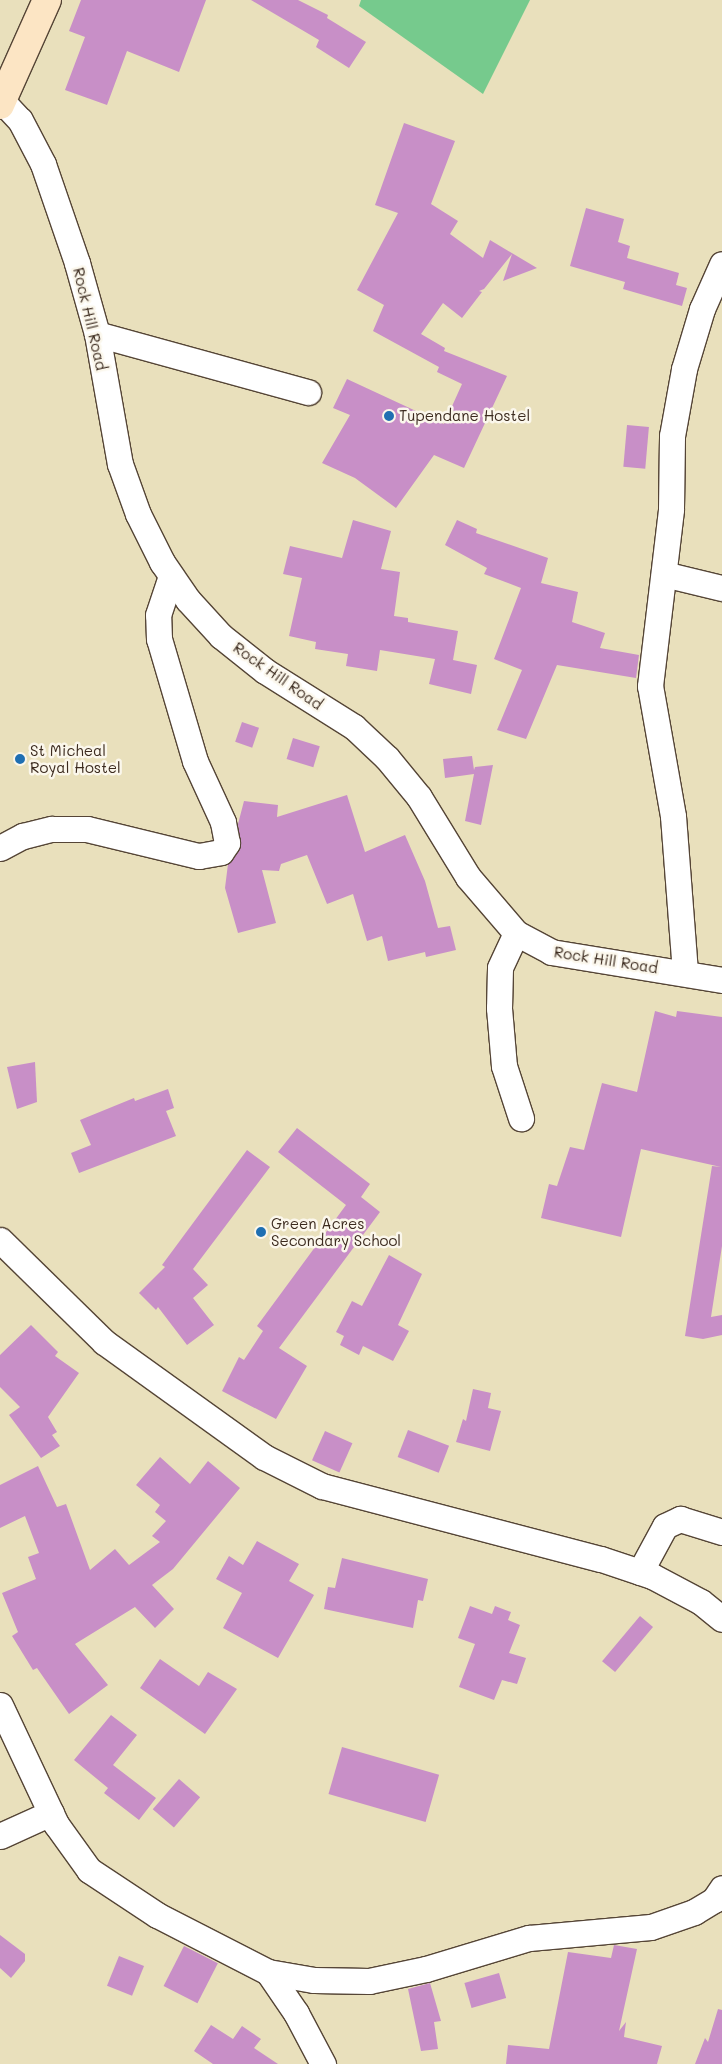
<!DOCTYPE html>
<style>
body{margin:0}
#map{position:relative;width:722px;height:2064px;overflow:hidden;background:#e9e0bc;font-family:Mali,sans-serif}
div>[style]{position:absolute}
.green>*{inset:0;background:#76ca8d}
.building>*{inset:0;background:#c88fc7;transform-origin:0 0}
.roads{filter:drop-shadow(1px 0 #554536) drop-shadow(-1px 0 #554536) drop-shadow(0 1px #554536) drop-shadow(0 -1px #554536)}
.minor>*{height:25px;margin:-12.5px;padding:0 12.5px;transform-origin:12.5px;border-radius:12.5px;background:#fff}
.secondary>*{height:28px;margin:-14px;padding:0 14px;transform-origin:14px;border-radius:14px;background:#fce5c4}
.dots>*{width:14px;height:14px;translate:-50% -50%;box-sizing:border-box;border:2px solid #fbf7ec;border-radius:50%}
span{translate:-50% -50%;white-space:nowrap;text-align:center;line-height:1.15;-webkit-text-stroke:5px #fbf7ec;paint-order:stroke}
.street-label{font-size:15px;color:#3b2a1e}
.poi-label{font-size:15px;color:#3b2a1e}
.left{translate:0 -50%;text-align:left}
</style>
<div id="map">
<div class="green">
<div style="clip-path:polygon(361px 0,530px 0,483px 94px,359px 6px)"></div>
</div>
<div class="building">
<div style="clip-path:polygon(81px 0,206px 0,179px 72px,127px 51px,107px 105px,65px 90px,85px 37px,69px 31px)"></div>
<div style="clip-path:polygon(251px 0,298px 0,328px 15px,327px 18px,366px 42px,349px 68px,316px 47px,319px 40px)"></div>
<div style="clip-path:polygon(404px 123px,455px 141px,431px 204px,458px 221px,450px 234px,483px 258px,490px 240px,537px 268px,503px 281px,512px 254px,484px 289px,479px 291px,482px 292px,462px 318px,443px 303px,421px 334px,445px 348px,444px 351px,507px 376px,464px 468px,434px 455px,396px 508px,355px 478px,322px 463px,350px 415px,333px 408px,347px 379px,444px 424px,462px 384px,437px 372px,439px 367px,373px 331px,384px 305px,357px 290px,398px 213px,375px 205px)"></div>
<div style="clip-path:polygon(586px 208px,624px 219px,618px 242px,630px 246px,627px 258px,679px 273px,676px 285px,687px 288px,682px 306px,623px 289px,625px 282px,570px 266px)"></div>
<div style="left:627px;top:425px;width:22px;height:42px;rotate:5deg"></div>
<div style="clip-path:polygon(353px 520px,391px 531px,381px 569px,400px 572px,394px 616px,408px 618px,408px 622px,458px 631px,453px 660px,477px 665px,471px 694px,429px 684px,435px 659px,380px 650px,377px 671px,346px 666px,348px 654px,315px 649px,316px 642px,289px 636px,302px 578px,283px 574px,290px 546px,342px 558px)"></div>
<div style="clip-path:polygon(457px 520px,477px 529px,476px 533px,548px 558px,541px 583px,578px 592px,572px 622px,605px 633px,600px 648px,639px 655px,636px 678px,557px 665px,526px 739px,497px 730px,522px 670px,494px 659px,521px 588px,484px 574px,487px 568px,445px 545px)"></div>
<div style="left:242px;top:722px;width:18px;height:21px;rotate:19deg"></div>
<div style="left:293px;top:738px;width:28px;height:22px;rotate:17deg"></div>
<div style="clip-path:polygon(472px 756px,474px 770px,475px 767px,493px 765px,481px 825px,465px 821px,474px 774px,445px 778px,443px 759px)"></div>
<div style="clip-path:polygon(347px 795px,365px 852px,405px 835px,425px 881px,438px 928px,450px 926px,456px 950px,426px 957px,425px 952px,388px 961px,382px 936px,367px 941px,353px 894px,327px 904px,307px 855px,281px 864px,279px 871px,262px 870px,276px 923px,238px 933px,225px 888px,228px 864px,239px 850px,238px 824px,244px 801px,278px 805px,277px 817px)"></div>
<div style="clip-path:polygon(655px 1011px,676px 1017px,677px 1011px,722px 1017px,722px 1246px,711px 1317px,722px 1315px,722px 1335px,703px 1339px,685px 1336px,712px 1166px,721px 1167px,641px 1149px,621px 1237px,541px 1218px,549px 1184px,557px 1186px,570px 1147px,584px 1150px,602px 1083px,637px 1092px)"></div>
<div style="clip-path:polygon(35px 1062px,37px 1102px,17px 1109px,7px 1067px)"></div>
<div style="clip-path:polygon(168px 1089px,174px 1108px,166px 1111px,176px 1136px,79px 1173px,71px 1153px,91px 1145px,80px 1120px,134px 1098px,135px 1101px)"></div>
<div style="clip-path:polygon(297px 1128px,370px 1184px,361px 1197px,380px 1212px,279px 1348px,307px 1366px,276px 1419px,222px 1391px,239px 1357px,244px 1360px,263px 1331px,257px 1326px,346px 1205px,278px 1152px)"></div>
<div style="clip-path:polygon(247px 1150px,270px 1167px,193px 1269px,208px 1285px,193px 1298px,214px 1325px,187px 1345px,158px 1307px,156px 1310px,139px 1293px,165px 1267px,162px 1265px)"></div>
<div style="clip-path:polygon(389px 1255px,422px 1274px,398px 1325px,409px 1331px,393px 1361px,363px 1346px,359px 1355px,340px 1345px,344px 1336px,336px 1332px,352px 1301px,362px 1306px)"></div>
<div style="clip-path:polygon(31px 1325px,58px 1352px,55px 1356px,79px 1373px,48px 1417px,57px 1432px,52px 1435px,60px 1446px,41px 1458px,9px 1415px,20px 1407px,0 1387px,0 1355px)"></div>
<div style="clip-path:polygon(473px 1389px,491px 1393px,488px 1408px,501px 1411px,490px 1451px,456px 1442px,463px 1419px,466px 1421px)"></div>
<div style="left:408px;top:1430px;width:44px;height:29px;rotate:21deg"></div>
<div style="left:325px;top:1431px;width:30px;height:32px;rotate:24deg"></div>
<div style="clip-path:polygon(160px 1457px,190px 1484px,208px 1461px,240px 1488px,173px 1569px,152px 1585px,174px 1609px,155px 1628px,135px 1607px,75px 1644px,108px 1685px,69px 1714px,37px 1668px,33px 1670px,12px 1636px,18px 1632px,2px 1593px,36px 1579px,28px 1557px,39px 1553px,25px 1516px,0 1528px,0 1485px,38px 1466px,57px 1507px,66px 1504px,90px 1570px,115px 1549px,129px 1565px,160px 1542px,152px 1536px,166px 1521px,155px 1512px,160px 1505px,136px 1485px)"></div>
<div style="clip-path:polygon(257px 1541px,299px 1564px,289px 1581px,314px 1595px,278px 1658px,223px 1628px,242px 1593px,216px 1579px,229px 1556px,243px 1565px)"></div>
<div style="clip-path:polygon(342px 1558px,428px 1579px,423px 1601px,418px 1600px,413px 1628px,324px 1609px,328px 1587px,335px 1588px)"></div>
<div style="clip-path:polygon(470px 1606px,492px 1614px,495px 1606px,511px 1612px,508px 1620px,520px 1625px,509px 1653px,526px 1658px,517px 1684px,502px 1680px,494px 1700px,459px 1687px,475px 1644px,458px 1638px)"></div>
<div style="left:640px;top:1616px;width:17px;height:59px;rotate:40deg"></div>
<div style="clip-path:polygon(160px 1659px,199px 1686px,208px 1672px,237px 1689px,205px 1734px,140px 1688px)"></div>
<div style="clip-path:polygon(111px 1715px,137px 1735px,113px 1765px,156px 1798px,139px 1820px,104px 1793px,108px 1788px,74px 1760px)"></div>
<div style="left:342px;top:1747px;width:101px;height:49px;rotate:16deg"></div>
<div style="left:179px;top:1779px;width:28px;height:40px;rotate:41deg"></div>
<div style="clip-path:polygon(0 1935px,25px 1954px,25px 1961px,11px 1978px,0 1968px)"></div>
<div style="clip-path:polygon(614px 1945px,637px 1949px,619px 2031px,626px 2022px,624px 2037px,662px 2046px,657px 2064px,506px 2064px,508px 2045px,549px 2049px,568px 1952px,611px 1958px)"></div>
<div style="left:184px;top:1946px;width:38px;height:45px;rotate:27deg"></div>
<div style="left:119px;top:1956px;width:27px;height:32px;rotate:22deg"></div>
<div style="left:499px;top:1973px;width:26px;height:36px;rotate:74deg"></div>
<div style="clip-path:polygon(430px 1983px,441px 2021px,434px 2022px,438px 2049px,421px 2051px,408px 1989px)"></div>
<div style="clip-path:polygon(718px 2009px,722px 2010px,722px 2064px,695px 2064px,705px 2038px,708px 2042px)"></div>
<div style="clip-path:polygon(211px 2025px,233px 2039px,242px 2026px,261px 2039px,254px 2048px,278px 2064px,213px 2064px,194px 2051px)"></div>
</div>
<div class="roads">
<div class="minor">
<div style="left:2px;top:101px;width:26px;rotate:47deg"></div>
<div style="left:20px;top:120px;width:50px;rotate:62.4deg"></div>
<div style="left:43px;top:164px;width:105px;rotate:71deg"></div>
<div style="left:77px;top:263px;width:74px;rotate:74.3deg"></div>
<div style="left:97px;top:334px;width:132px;rotate:80deg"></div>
<div style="left:120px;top:464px;width:53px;rotate:70.2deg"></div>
<div style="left:138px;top:514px;width:54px;rotate:63.4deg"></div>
<div style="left:162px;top:562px;width:46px;rotate:55.6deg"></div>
<div style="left:188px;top:600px;width:49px;rotate:47.5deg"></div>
<div style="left:221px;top:636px;width:56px;rotate:38.5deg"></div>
<div style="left:265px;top:671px;width:105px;rotate:32.2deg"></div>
<div style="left:354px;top:727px;width:45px;rotate:43.2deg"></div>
<div style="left:387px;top:758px;width:50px;rotate:50.6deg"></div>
<div style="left:419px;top:797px;width:94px;rotate:58.5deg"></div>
<div style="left:468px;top:877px;width:74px;rotate:49.4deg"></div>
<div style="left:516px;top:933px;width:40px;rotate:28deg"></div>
<div style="left:551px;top:952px;width:173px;rotate:9.3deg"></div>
<div style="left:97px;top:334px;width:219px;rotate:15.4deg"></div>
<div style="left:664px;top:574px;width:60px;rotate:13.6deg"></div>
<div style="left:0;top:848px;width:26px;rotate:-28deg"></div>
<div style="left:23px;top:836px;width:30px;rotate:-14deg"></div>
<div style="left:52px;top:829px;width:35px"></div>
<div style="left:87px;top:829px;width:115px;rotate:13.6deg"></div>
<div style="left:199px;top:856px;width:22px;rotate:-10deg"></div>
<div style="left:221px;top:852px;width:11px;rotate:-56deg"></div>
<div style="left:227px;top:843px;width:21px;rotate:-101deg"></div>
<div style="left:223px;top:822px;width:67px;rotate:-114.7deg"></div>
<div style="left:195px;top:761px;width:127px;rotate:-106.4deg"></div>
<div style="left:159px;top:639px;width:24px;rotate:-92deg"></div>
<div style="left:158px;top:615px;width:41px;rotate:-71.6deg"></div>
<div style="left:516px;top:933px;width:38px;rotate:115deg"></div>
<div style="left:500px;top:968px;width:40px;rotate:91.4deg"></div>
<div style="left:499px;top:1008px;width:58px;rotate:85.1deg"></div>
<div style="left:504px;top:1066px;width:55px;rotate:71.9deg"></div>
<div style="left:685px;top:972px;width:156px;rotate:-94.4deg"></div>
<div style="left:673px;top:816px;width:132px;rotate:-100deg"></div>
<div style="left:650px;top:686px;width:178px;rotate:-83.2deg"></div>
<div style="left:671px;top:509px;width:73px;rotate:-89.2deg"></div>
<div style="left:672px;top:436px;width:68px;rotate:-79.8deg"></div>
<div style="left:684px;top:369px;width:63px;rotate:-73.3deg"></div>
<div style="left:702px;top:309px;width:49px;rotate:-66deg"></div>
<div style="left:0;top:1240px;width:146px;rotate:44.4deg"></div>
<div style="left:104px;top:1342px;width:197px;rotate:35.7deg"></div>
<div style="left:264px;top:1457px;width:65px;rotate:26.6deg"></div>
<div style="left:322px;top:1486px;width:288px;rotate:14.7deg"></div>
<div style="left:601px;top:1559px;width:54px;rotate:18.4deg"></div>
<div style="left:652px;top:1576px;width:55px;rotate:28deg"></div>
<div style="left:701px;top:1602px;width:27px;rotate:39deg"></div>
<div style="left:640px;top:1572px;width:52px;rotate:-61.5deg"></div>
<div style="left:665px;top:1526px;width:17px;rotate:-25deg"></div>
<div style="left:680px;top:1519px;width:44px;rotate:17.2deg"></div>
<div style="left:0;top:1705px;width:132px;rotate:64.8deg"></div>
<div style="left:56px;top:1824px;width:57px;rotate:54.3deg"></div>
<div style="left:89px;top:1870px;width:82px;rotate:33.5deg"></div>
<div style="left:157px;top:1915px;width:125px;rotate:27.2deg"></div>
<div style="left:268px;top:1972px;width:50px;rotate:55.7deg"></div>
<div style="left:296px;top:2013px;width:58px;rotate:62.1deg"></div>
<div style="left:0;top:1836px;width:56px;rotate:-24.3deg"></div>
<div style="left:268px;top:1972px;width:47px;rotate:9.9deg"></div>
<div style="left:314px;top:1980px;width:55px;rotate:1deg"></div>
<div style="left:369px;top:1981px;width:58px;rotate:-11.9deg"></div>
<div style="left:426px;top:1969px;width:108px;rotate:-16.8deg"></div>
<div style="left:529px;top:1938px;width:122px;rotate:-5.2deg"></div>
<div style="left:651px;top:1927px;width:46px;rotate:-19.2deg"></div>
<div style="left:694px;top:1912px;width:23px;rotate:-31deg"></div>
<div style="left:714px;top:1900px;width:14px;rotate:-56deg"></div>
</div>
<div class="secondary">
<div style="left:0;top:105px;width:115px;rotate:-65.9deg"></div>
</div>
</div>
<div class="dots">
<div style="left:389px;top:416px;background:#1f6fb2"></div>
<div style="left:20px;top:759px;background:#1f6fb2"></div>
<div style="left:261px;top:1232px;background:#1f6fb2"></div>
</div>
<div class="street-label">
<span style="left:90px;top:319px;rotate:77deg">Rock Hill Road</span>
<span style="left:278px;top:676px;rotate:35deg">Rock Hill Road</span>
<span style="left:606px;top:960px;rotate:9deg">Rock Hill Road</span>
</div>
<div class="poi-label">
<span class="left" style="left:399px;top:416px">Tupendane Hostel</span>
<span class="left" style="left:30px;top:759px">St Micheal<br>Royal Hostel</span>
<span class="left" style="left:271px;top:1232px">Green Acres<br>Secondary School</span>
</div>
</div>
